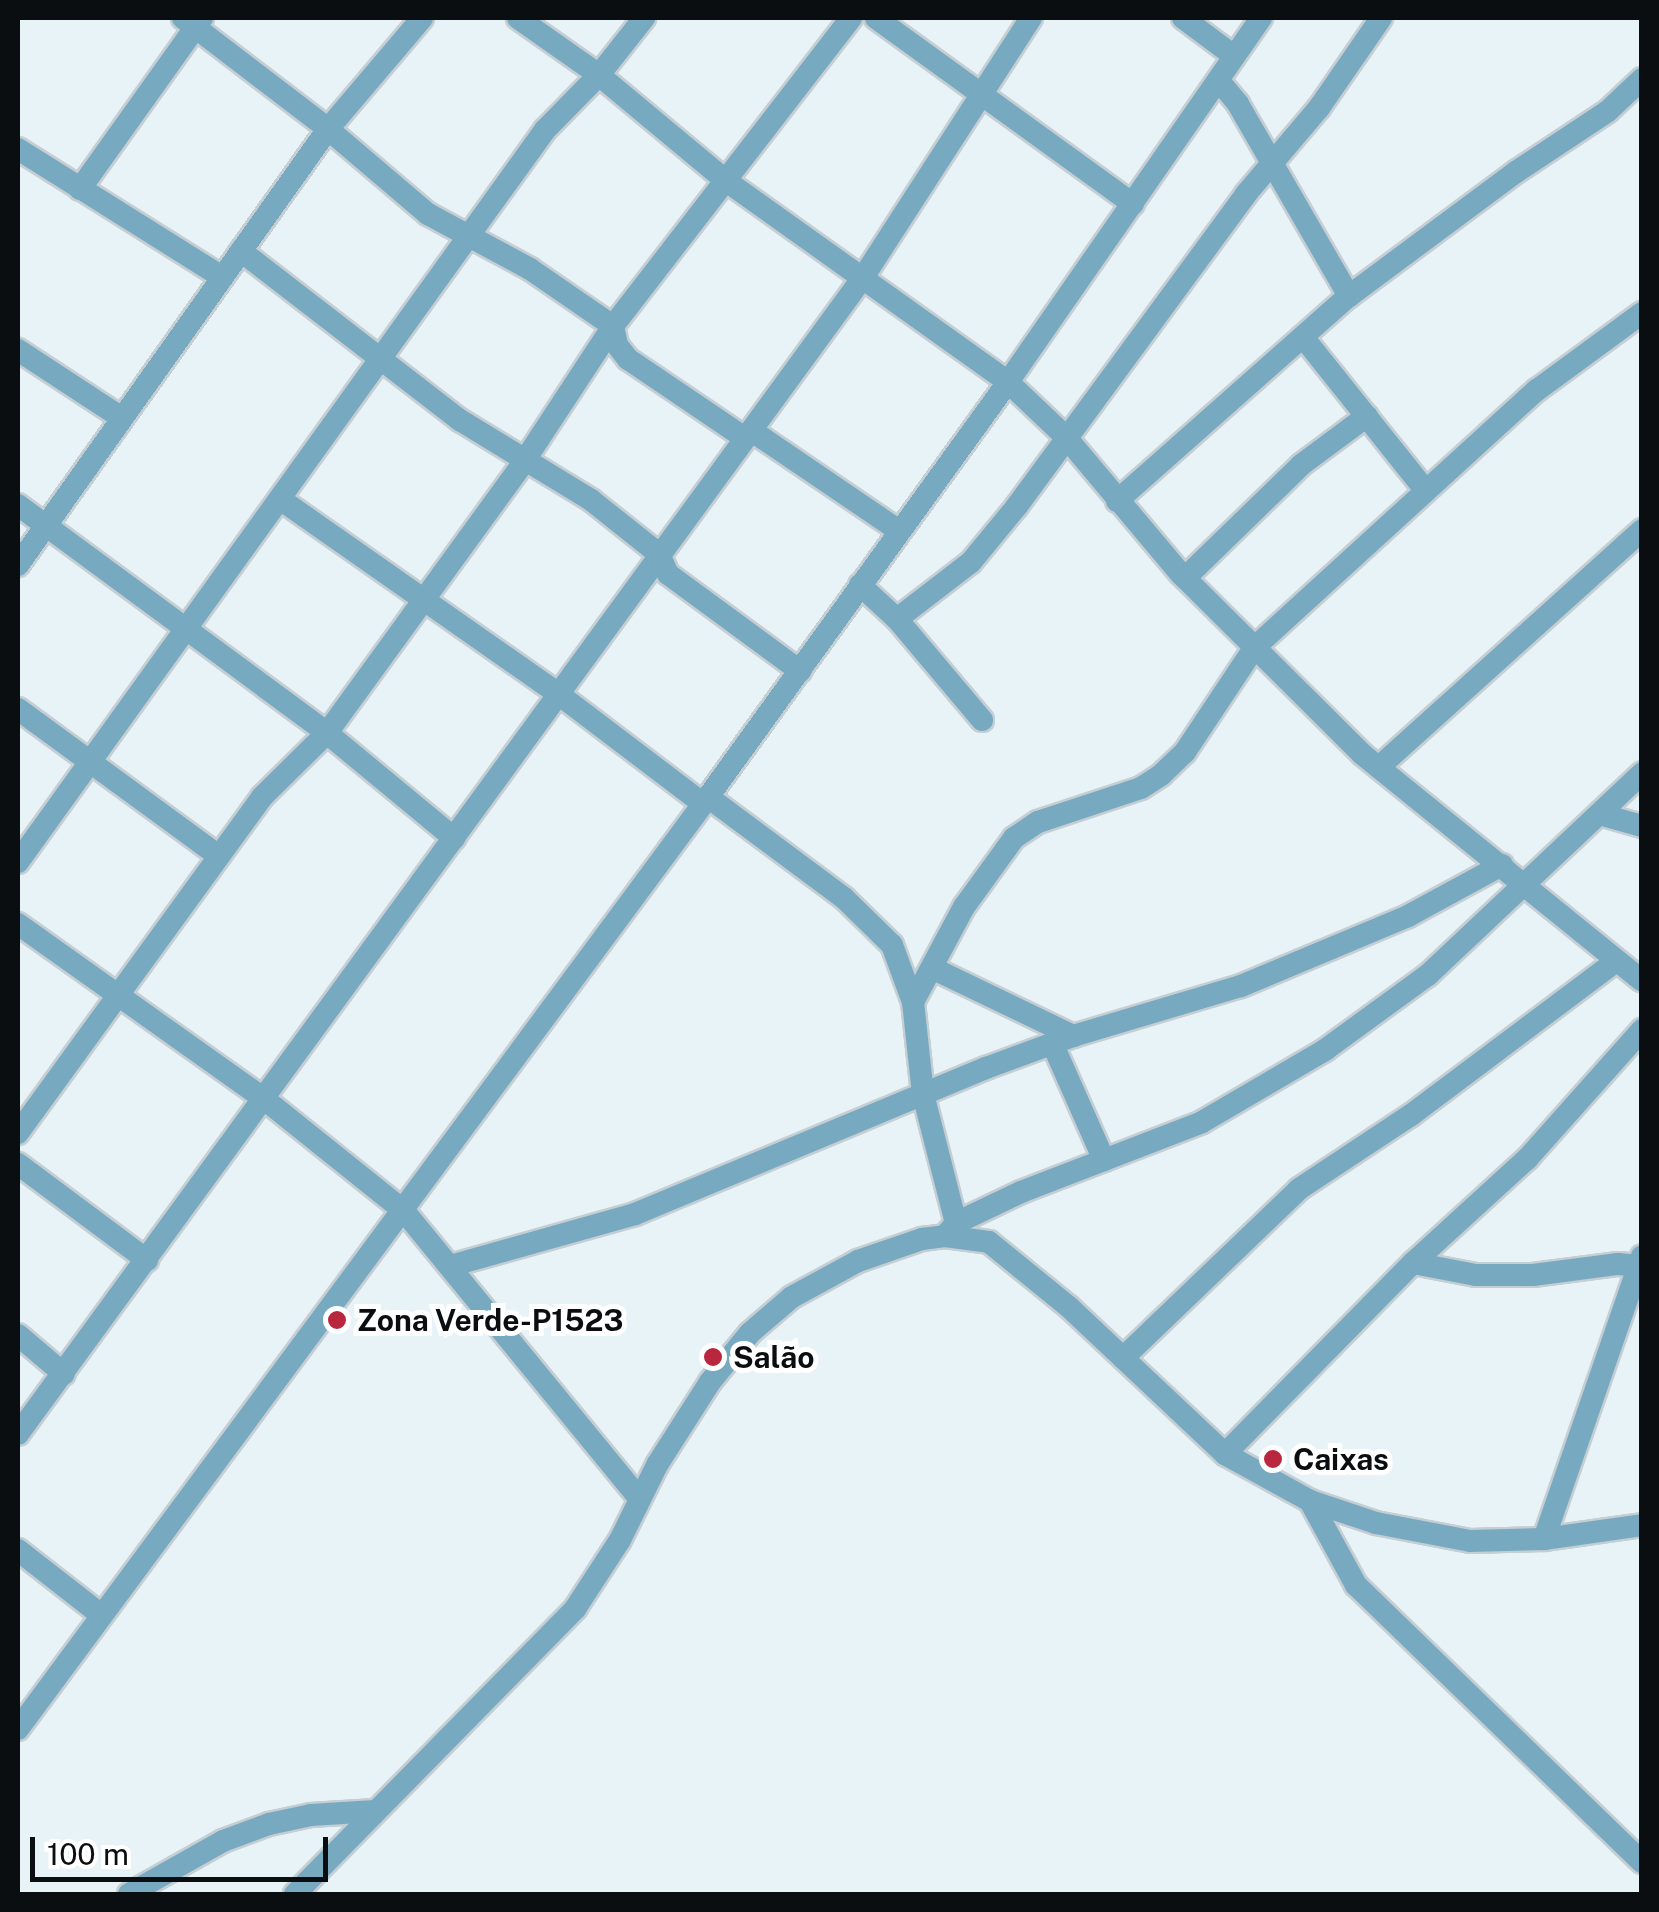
<!DOCTYPE html>
<meta charset="utf-8">
<style>
body{margin:0}
#map{position:relative;width:1659px;height:1912px;overflow:hidden;background:#e8f3f8;font-family:"Public Sans",sans-serif}
div>[style]{position:absolute}
.roads{filter:drop-shadow(2px 0 #c5ced3) drop-shadow(-2px 0 #c5ced3) drop-shadow(0 2px #c5ced3) drop-shadow(0 -2px #c5ced3)}
.minor>*{height:22px;margin:-11px;padding:0 11px;transform-origin:11px;border-radius:11px;background:#77aac1}
.dots>*{width:28px;height:28px;translate:-50% -50%;box-sizing:border-box;border:5px solid #fff;border-radius:50%}
span{translate:-50% -50%;white-space:nowrap;text-align:center;line-height:1.15;-webkit-text-stroke:10px #fff;paint-order:stroke}
.poi-label{font-size:30px;color:#0b0e10;font-weight:700}
.left{translate:0 -50%;text-align:left}
.frame{position:absolute;inset:0;border:20px solid #0b0e10;pointer-events:none}
.scale{position:absolute;left:30px;top:1837px;width:298px;height:45px;box-sizing:border-box;border:5px solid #0b0e10;border-top:0;padding-left:12px;font-size:30px;line-height:35px;white-space:nowrap;color:#0b0e10;-webkit-text-stroke:8px #fff;paint-order:stroke}
</style>
<div id="map">
<div class="roads">
<div class="minor">
<div style="left:183px;top:18px;width:183px;rotate:37.4deg"></div>
<div style="left:328px;top:129px;width:131px;rotate:40.4deg"></div>
<div style="left:428px;top:214px;width:116px;rotate:28.3deg"></div>
<div style="left:530px;top:269px;width:101px;rotate:34.5deg"></div>
<div style="left:613px;top:326px;width:19px;rotate:78deg"></div>
<div style="left:617px;top:345px;width:18px;rotate:52deg"></div>
<div style="left:628px;top:359px;width:139px;rotate:34.1deg"></div>
<div style="left:743px;top:437px;width:13px;rotate:-18deg"></div>
<div style="left:755px;top:433px;width:11px;rotate:34deg"></div>
<div style="left:764px;top:439px;width:162px;rotate:34.2deg"></div>
<div style="left:518px;top:18px;width:99px;rotate:35.1deg"></div>
<div style="left:599px;top:75px;width:164px;rotate:39.8deg"></div>
<div style="left:725px;top:180px;width:348px;rotate:35.5deg"></div>
<div style="left:1008px;top:382px;width:79px;rotate:43.5deg"></div>
<div style="left:1065px;top:436px;width:180px;rotate:50deg"></div>
<div style="left:1181px;top:574px;width:255px;rotate:44.8deg"></div>
<div style="left:1362px;top:754px;width:360px;rotate:39deg"></div>
<div style="left:876px;top:18px;width:317px;rotate:35.9deg"></div>
<div style="left:1183px;top:18px;width:64px;rotate:36.7deg"></div>
<div style="left:1219px;top:81px;width:30px;rotate:50deg"></div>
<div style="left:1238px;top:104px;width:222px;rotate:60deg"></div>
<div style="left:18px;top:149px;width:241px;rotate:32.1deg"></div>
<div style="left:80px;top:189px;width:210px;rotate:-54.5deg"></div>
<div style="left:241px;top:251px;width:277px;rotate:37.7deg"></div>
<div style="left:460px;top:420px;width:153px;rotate:31.4deg"></div>
<div style="left:591px;top:500px;width:87px;rotate:38.5deg"></div>
<div style="left:659px;top:554px;width:22px;rotate:66deg"></div>
<div style="left:668px;top:574px;width:164px;rotate:36.3deg"></div>
<div style="left:1303px;top:337px;width:196px;rotate:51.4deg"></div>
<div style="left:18px;top:350px;width:124px;rotate:33.2deg"></div>
<div style="left:280px;top:499px;width:338px;rotate:35deg"></div>
<div style="left:557px;top:693px;width:183px;rotate:37.2deg"></div>
<div style="left:1117px;top:501px;width:310px;rotate:-41.5deg"></div>
<div style="left:1349px;top:296px;width:208px;rotate:-36.6deg"></div>
<div style="left:1516px;top:172px;width:110px;rotate:-33.5deg"></div>
<div style="left:1608px;top:111px;width:47px;rotate:-43.3deg"></div>
<div style="left:18px;top:505px;width:384px;rotate:36.4deg"></div>
<div style="left:327px;top:733px;width:165px;rotate:39.6deg"></div>
<div style="left:18px;top:565px;width:535px;rotate:-54.59deg"></div>
<div style="left:328px;top:129px;width:145px;rotate:-49.7deg"></div>
<div style="left:1185px;top:578px;width:162px;rotate:-44.2deg"></div>
<div style="left:1301px;top:465px;width:82px;rotate:-36.6deg"></div>
<div style="left:860px;top:585px;width:50px;rotate:42.6deg"></div>
<div style="left:897px;top:619px;width:93px;rotate:-37.6deg"></div>
<div style="left:971px;top:562px;width:72px;rotate:-50.6deg"></div>
<div style="left:1017px;top:506px;width:387px;rotate:-53.7deg"></div>
<div style="left:1246px;top:194px;width:113px;rotate:-49.7deg"></div>
<div style="left:1319px;top:108px;width:109px;rotate:-55.4deg"></div>
<div style="left:897px;top:619px;width:132px;rotate:49.9deg"></div>
<div style="left:18px;top:709px;width:249px;rotate:36.2deg"></div>
<div style="left:1379px;top:767px;width:354px;rotate:-42deg"></div>
<div style="left:708px;top:797px;width:169px;rotate:36.6deg"></div>
<div style="left:844px;top:898px;width:67px;rotate:44.4deg"></div>
<div style="left:892px;top:945px;width:61px;rotate:69.8deg"></div>
<div style="left:913px;top:1002px;width:93px;rotate:83.8deg"></div>
<div style="left:923px;top:1094px;width:133px;rotate:75.7deg"></div>
<div style="left:1599px;top:814px;width:45px;rotate:15.6deg"></div>
<div style="left:18px;top:862px;width:902px;rotate:-54.25deg"></div>
<div style="left:545px;top:130px;width:77px;rotate:-45.5deg"></div>
<div style="left:599px;top:75px;width:73px;rotate:-51.7deg"></div>
<div style="left:18px;top:924px;width:301px;rotate:35.4deg"></div>
<div style="left:263px;top:1098px;width:181px;rotate:38.7deg"></div>
<div style="left:404px;top:1211px;width:372px;rotate:50.7deg"></div>
<div style="left:932px;top:968px;width:157px;rotate:25.7deg"></div>
<div style="left:913px;top:1002px;width:108px;rotate:-61.8deg"></div>
<div style="left:964px;top:907px;width:85px;rotate:-54.1deg"></div>
<div style="left:1014px;top:838px;width:29px;rotate:-34deg"></div>
<div style="left:1038px;top:822px;width:108px;rotate:-18.3deg"></div>
<div style="left:1141px;top:788px;width:24px;rotate:-33deg"></div>
<div style="left:1161px;top:775px;width:33px;rotate:-44deg"></div>
<div style="left:1185px;top:752px;width:125px;rotate:-56.4deg"></div>
<div style="left:1254px;top:648px;width:383px;rotate:-42.4deg"></div>
<div style="left:1537px;top:390px;width:130px;rotate:-36.3deg"></div>
<div style="left:1053px;top:1045px;width:126px;rotate:66.1deg"></div>
<div style="left:18px;top:1133px;width:415px;rotate:-54deg"></div>
<div style="left:262px;top:797px;width:91px;rotate:-44.6deg"></div>
<div style="left:327px;top:733px;width:337px;rotate:-54deg"></div>
<div style="left:525px;top:460px;width:160px;rotate:-56.7deg"></div>
<div style="left:613px;top:326px;width:389px;rotate:-52.3deg"></div>
<div style="left:18px;top:1164px;width:161px;rotate:36.7deg"></div>
<div style="left:945px;top:1236px;width:17px;rotate:-50deg"></div>
<div style="left:956px;top:1223px;width:72px;rotate:-25.5deg"></div>
<div style="left:1021px;top:1192px;width:194px;rotate:-21.1deg"></div>
<div style="left:1202px;top:1122px;width:143px;rotate:-30.3deg"></div>
<div style="left:1325px;top:1050px;width:127px;rotate:-36.1deg"></div>
<div style="left:1428px;top:975px;width:294px;rotate:-43.3deg"></div>
<div style="left:1413px;top:1263px;width:64px;rotate:10.8deg"></div>
<div style="left:1476px;top:1275px;width:57px"></div>
<div style="left:1533px;top:1275px;width:86px;rotate:-7.4deg"></div>
<div style="left:1618px;top:1264px;width:24px;rotate:5deg"></div>
<div style="left:450px;top:1266px;width:192px;rotate:-15.7deg"></div>
<div style="left:635px;top:1214px;width:380px;rotate:-22.6deg"></div>
<div style="left:986px;top:1068px;width:93px;rotate:-20.2deg"></div>
<div style="left:1073px;top:1036px;width:175px;rotate:-16.6deg"></div>
<div style="left:1241px;top:986px;width:181px;rotate:-22.7deg"></div>
<div style="left:1408px;top:916px;width:107px;rotate:-28.5deg"></div>
<div style="left:18px;top:1335px;width:60px;rotate:40.3deg"></div>
<div style="left:1123px;top:1358px;width:244px;rotate:-43.8deg"></div>
<div style="left:1299px;top:1189px;width:134px;rotate:-33.5deg"></div>
<div style="left:1411px;top:1115px;width:256px;rotate:-36.9deg"></div>
<div style="left:18px;top:1434px;width:1434px;rotate:-53.85deg"></div>
<div style="left:864px;top:276px;width:307px;rotate:-57.1deg"></div>
<div style="left:1225px;top:1454px;width:268px;rotate:-45.5deg"></div>
<div style="left:1413px;top:1263px;width:154px;rotate:-42.4deg"></div>
<div style="left:1527px;top:1159px;width:173px;rotate:-48.3deg"></div>
<div style="left:1310px;top:1501px;width:96px;rotate:61.3deg"></div>
<div style="left:1356px;top:1585px;width:398px;rotate:44.1deg"></div>
<div style="left:1544px;top:1539px;width:299px;rotate:-70.9deg"></div>
<div style="left:18px;top:1550px;width:104px;rotate:38deg"></div>
<div style="left:18px;top:1729px;width:1151px;rotate:-53.48deg"></div>
<div style="left:703px;top:804px;width:521px;rotate:-54.14deg"></div>
<div style="left:1008px;top:382px;width:443px;rotate:-55.2deg"></div>
<div style="left:129px;top:1894px;width:108px;rotate:-29.4deg"></div>
<div style="left:223px;top:1841px;width:49px;rotate:-20.3deg"></div>
<div style="left:269px;top:1824px;width:43px;rotate:-12.1deg"></div>
<div style="left:311px;top:1815px;width:64px;rotate:-3.6deg"></div>
<div style="left:295px;top:1894px;width:400px;rotate:-45.5deg"></div>
<div style="left:575px;top:1609px;width:82px;rotate:-56.9deg"></div>
<div style="left:620px;top:1540px;width:84px;rotate:-63.7deg"></div>
<div style="left:657px;top:1465px;width:98px;rotate:-57.4deg"></div>
<div style="left:710px;top:1382px;width:63px;rotate:-50.8deg"></div>
<div style="left:750px;top:1333px;width:55px;rotate:-40.6deg"></div>
<div style="left:792px;top:1297px;width:75px;rotate:-28.6deg"></div>
<div style="left:858px;top:1261px;width:68px;rotate:-19deg"></div>
<div style="left:922px;top:1239px;width:23px;rotate:-7deg"></div>
<div style="left:945px;top:1236px;width:44px;rotate:7.8deg"></div>
<div style="left:989px;top:1242px;width:103px;rotate:39.1deg"></div>
<div style="left:1069px;top:1307px;width:214px;rotate:43.3deg"></div>
<div style="left:1225px;top:1454px;width:97px;rotate:28.9deg"></div>
<div style="left:1310px;top:1501px;width:70px;rotate:18.4deg"></div>
<div style="left:1376px;top:1523px;width:96px;rotate:10.8deg"></div>
<div style="left:1470px;top:1541px;width:74px;rotate:-1.5deg"></div>
<div style="left:1544px;top:1539px;width:99px;rotate:-8.1deg"></div>
</div>
</div>
<div class="dots">
<div style="left:337px;top:1320px;background:#b9273f"></div>
<div style="left:713px;top:1357px;background:#b9273f"></div>
<div style="left:1273px;top:1459px;background:#b9273f"></div>
</div>
<div class="poi-label">
<span class="left" style="left:357px;top:1320px">Zona Verde-P1523</span>
<span class="left" style="left:733px;top:1357px">Salão</span>
<span class="left" style="left:1293px;top:1459px">Caixas</span>
</div>
<div class="frame"></div>
<div class="scale">100 m</div>
</div>
